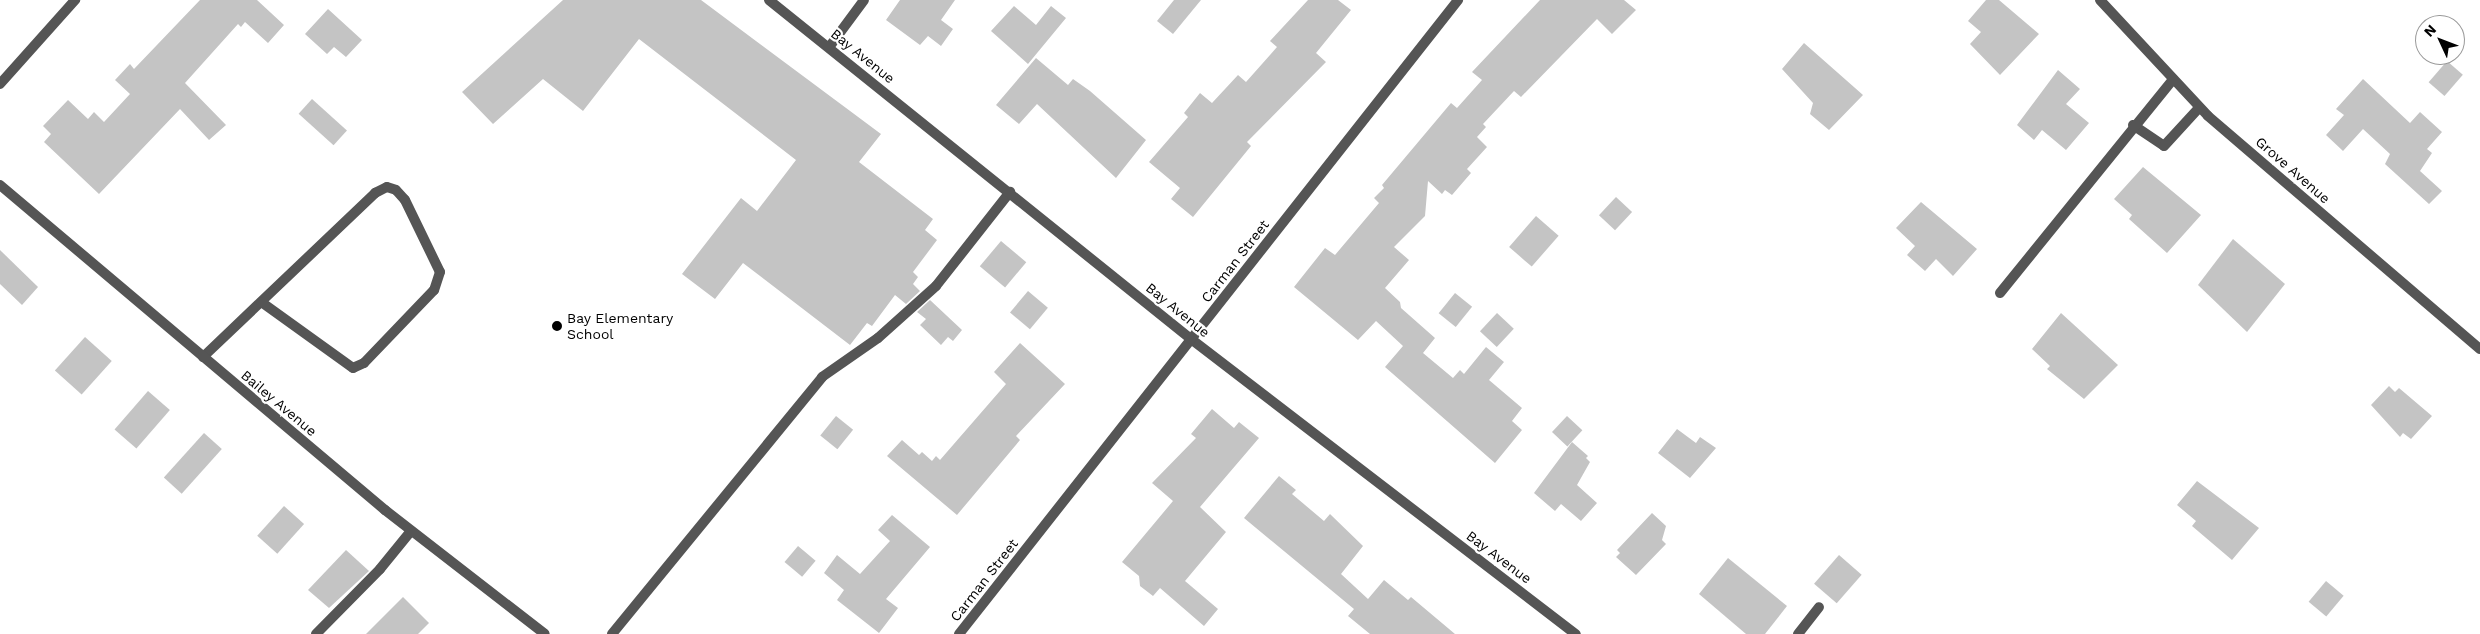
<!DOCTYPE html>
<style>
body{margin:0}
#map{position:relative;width:2480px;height:634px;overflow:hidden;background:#fff;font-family:"Work Sans",sans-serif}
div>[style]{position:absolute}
.building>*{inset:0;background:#c4c4c4;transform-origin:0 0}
.service>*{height:10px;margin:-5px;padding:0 5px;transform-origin:5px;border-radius:5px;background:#555}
.minor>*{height:10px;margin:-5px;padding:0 5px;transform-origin:5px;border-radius:5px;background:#555}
.tertiary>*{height:10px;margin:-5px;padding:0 5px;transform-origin:5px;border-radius:5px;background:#555}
.dots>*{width:14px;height:14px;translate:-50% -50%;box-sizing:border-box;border:2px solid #fff;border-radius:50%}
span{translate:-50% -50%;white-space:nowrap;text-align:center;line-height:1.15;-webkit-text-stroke:4.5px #fff;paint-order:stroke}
.street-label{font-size:14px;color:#000}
.poi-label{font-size:14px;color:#000}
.left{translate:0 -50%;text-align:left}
.north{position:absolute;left:2415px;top:15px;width:50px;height:50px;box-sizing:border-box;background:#fff;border:1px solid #999;border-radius:50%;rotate:313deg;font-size:14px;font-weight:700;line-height:20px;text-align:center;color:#000}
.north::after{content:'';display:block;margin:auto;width:18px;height:22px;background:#000;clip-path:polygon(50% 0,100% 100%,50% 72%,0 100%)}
</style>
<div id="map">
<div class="building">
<div style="clip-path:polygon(200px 0,257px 0,284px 25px,268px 43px,245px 22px,241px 27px,238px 24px,185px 83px,226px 125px,209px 140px,180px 109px,99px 194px,44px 142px,51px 134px,43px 126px,68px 100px,88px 119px,94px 112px,104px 122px,130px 94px,115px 80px,130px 64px,134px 69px)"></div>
<div style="clip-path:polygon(563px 0,701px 0,881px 134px,859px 162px,933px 219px,925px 230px,937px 240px,913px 272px,918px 277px,913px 284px,920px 291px,906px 304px,895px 295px,872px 326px,867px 323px,850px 345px,743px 263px,715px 299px,682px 274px,741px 198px,757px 211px,796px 160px,639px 39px,583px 111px,543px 79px,493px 124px,462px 92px)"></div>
<div style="clip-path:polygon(900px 0,955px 0,941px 20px,953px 29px,941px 46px,928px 36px,920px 45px,886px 20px)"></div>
<div style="clip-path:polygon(1174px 0,1201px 0,1173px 34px,1157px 21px)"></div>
<div style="clip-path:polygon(1308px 0,1338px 0,1351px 10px,1316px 53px,1326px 62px,1247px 142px,1251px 146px,1193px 217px,1171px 199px,1180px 188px,1149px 162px,1188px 117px,1184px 113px,1200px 93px,1212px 103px,1238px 75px,1246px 82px,1277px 47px,1270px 41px)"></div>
<div style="clip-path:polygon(1540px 0,1624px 0,1636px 10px,1612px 34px,1597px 19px,1521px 97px,1514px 91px,1483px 124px,1486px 127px,1477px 137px,1487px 147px,1467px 169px,1471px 173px,1452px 195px,1445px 190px,1442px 194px,1428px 181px,1425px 216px,1394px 247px,1409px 260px,1385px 288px,1400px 302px,1401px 308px,1435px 338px,1423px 353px,1453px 378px,1460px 370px,1464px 374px,1486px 347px,1504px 362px,1489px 380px,1522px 408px,1512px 421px,1522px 430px,1495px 463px,1385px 367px,1403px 346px,1376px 321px,1358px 340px,1294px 287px,1325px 248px,1335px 255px,1379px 203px,1374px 198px,1384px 188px,1382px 185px,1451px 103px,1457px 108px,1482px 80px,1472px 72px)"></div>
<div style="clip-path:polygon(1986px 0,1999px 0,2039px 34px,2000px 75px,1970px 44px,1981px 32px,1968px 21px)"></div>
<div style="clip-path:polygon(1014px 6px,1036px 25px,1051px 6px,1066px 18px,1028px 64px,991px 31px)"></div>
<div style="clip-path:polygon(328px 9px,362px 40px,346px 57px,334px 47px,327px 54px,305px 34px)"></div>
<div style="clip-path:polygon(1804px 43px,1863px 95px,1829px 130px,1810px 114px,1813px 103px,1782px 69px)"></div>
<div style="clip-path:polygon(1036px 58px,1068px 85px,1073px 79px,1090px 91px,1146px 140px,1116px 178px,1037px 104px,1019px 124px,996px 105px)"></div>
<div style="left:2447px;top:61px;width:21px;height:28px;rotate:41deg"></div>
<div style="clip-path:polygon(2058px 70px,2080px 89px,2066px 104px,2089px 123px,2066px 150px,2042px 130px,2034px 140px,2017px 125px)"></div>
<div style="clip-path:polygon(2363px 79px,2410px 123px,2420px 112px,2442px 132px,2427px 149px,2432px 153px,2420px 171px,2442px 191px,2429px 204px,2385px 164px,2390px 154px,2363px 129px,2343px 151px,2326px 135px,2344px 115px,2336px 109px)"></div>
<div style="left:312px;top:99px;width:47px;height:20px;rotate:42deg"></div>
<div style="clip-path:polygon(2143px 167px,2201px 215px,2167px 253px,2129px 219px,2132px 215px,2114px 199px)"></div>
<div style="left:1616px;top:197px;width:22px;height:25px;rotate:43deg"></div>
<div style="clip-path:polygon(1921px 202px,1977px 249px,1953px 276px,1936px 259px,1925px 271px,1907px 255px,1915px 246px,1896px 228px)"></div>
<div style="left:1536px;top:216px;width:30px;height:41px;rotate:41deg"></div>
<div style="clip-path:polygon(2233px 239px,2285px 284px,2247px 332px,2198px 285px)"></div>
<div style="left:1001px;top:241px;width:33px;height:33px;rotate:40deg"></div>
<div style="clip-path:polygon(0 250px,38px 287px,22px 305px,0 284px)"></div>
<div style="left:1028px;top:291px;width:26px;height:28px;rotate:40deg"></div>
<div style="left:1455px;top:293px;width:22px;height:26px;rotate:39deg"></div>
<div style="clip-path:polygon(930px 300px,962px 330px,953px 341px,948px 337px,941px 345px,920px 325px,926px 319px,917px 312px)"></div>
<div style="left:1497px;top:313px;width:23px;height:25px;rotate:43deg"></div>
<div style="clip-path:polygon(2061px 313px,2118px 365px,2084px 399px,2047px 369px,2050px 366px,2032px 349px)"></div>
<div style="left:85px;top:337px;width:36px;height:45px;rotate:42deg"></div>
<div style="clip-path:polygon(1020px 343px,1065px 384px,1016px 436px,1020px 440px,957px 515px,887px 456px,902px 440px,919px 455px,922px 452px,932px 461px,936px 456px,940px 460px,1006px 384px,994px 372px)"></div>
<div style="clip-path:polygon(2389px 386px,2395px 392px,2399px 388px,2432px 416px,2411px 439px,2403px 433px,2400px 437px,2371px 405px)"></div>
<div style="left:148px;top:391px;width:29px;height:51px;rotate:41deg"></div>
<div style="clip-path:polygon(1212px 409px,1234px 428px,1239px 422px,1259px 438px,1200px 507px,1226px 532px,1185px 581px,1218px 609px,1204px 626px,1160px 588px,1153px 596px,1140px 586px,1139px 576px,1122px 562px,1173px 501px,1152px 483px,1196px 438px,1191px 434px)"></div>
<div style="left:836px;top:416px;width:22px;height:25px;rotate:39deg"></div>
<div style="left:1567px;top:416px;width:21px;height:22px;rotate:43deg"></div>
<div style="clip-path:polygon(1677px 429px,1696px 443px,1700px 437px,1716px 448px,1690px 478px,1658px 453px)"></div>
<div style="left:204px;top:433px;width:24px;height:60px;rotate:42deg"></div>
<div style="clip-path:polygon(1572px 442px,1588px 456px,1586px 458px,1590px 462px,1577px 485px,1597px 503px,1581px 521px,1561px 504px,1555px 511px,1534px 493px)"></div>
<div style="clip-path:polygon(1279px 476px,1296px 490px,1292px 494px,1324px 521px,1330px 514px,1363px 546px,1341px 574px,1368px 599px,1384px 580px,1408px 600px,1411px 597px,1455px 634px,1370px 634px,1348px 616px,1354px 609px,1244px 518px)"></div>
<div style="clip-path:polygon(2197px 481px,2259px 528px,2232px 560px,2192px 526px,2196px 521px,2177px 505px)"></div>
<div style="left:284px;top:506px;width:27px;height:40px;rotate:42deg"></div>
<div style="clip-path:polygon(1652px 513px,1666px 526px,1662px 540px,1666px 544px,1636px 575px,1616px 557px,1620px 553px,1617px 550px)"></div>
<div style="clip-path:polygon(892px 515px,930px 547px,886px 599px,898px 608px,879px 633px,837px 600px,844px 590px,824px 573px,837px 555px,860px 574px,890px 541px,878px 530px)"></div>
<div style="left:798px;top:546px;width:23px;height:21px;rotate:40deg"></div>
<div style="clip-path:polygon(346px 550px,369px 571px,329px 608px,308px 590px)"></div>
<div style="left:1839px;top:555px;width:30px;height:38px;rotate:41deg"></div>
<div style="clip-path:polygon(1728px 558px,1787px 606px,1765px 634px,1746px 634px,1699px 594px)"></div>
<div style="left:2326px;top:581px;width:23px;height:27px;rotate:40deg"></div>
<div style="clip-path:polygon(403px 597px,429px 623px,418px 634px,366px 634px)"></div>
</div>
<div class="service">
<div style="left:2133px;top:125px;width:37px;rotate:34deg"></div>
<div style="left:2164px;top:146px;width:52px;rotate:-47.4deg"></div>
<div style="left:2000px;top:293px;width:275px;rotate:-51deg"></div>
<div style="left:203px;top:357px;width:238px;rotate:-43.6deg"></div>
<div style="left:375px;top:193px;width:13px;rotate:-27deg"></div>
<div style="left:387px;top:187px;width:9px;rotate:18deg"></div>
<div style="left:396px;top:190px;width:13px;rotate:48deg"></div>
<div style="left:405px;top:200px;width:80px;rotate:64.1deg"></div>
<div style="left:440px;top:272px;width:19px;rotate:108deg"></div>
<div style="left:434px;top:290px;width:101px;rotate:133.8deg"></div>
<div style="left:364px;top:363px;width:12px;rotate:156deg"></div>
<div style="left:353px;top:368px;width:113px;rotate:-144.3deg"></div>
<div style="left:316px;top:634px;width:91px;rotate:-45.4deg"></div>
<div style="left:380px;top:569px;width:49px;rotate:-50.8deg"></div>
<div style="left:612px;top:634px;width:332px;rotate:-50.7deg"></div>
<div style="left:822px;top:377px;width:68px;rotate:-34.9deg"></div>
<div style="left:878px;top:338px;width:78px;rotate:-41.9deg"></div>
<div style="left:936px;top:286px;width:120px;rotate:-51.8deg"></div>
<div style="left:1798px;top:634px;width:34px;rotate:-52deg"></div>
</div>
<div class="minor">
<div style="left:2100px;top:0;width:158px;rotate:47deg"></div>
<div style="left:2208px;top:116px;width:358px;rotate:40.6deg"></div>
<div style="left:830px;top:46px;width:57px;rotate:-53.5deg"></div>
<div style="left:0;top:84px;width:113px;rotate:-48.2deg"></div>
<div style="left:0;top:185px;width:504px;rotate:40.17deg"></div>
<div style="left:385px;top:510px;width:202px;rotate:37.8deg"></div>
<div style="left:1191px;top:339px;width:485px;rotate:37.5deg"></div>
<div style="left:959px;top:634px;width:807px;rotate:-51.79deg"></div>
</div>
<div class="tertiary">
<div style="left:769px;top:0;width:541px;rotate:38.78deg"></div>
</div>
<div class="dots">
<div style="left:557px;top:326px;background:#000"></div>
</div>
<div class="street-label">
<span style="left:863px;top:56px;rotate:39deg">Bay Avenue</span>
<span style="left:2293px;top:170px;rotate:41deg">Grove Avenue</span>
<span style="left:1235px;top:261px;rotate:-52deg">Carman Street</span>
<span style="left:1178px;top:310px;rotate:39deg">Bay Avenue</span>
<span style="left:279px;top:403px;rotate:40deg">Bailey Avenue</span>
<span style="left:1499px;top:557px;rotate:37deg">Bay Avenue</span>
<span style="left:984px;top:580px;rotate:-52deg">Carman Street</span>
</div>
<div class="poi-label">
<span class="left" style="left:567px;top:326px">Bay Elementary<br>School</span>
</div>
<div class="north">N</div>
</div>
